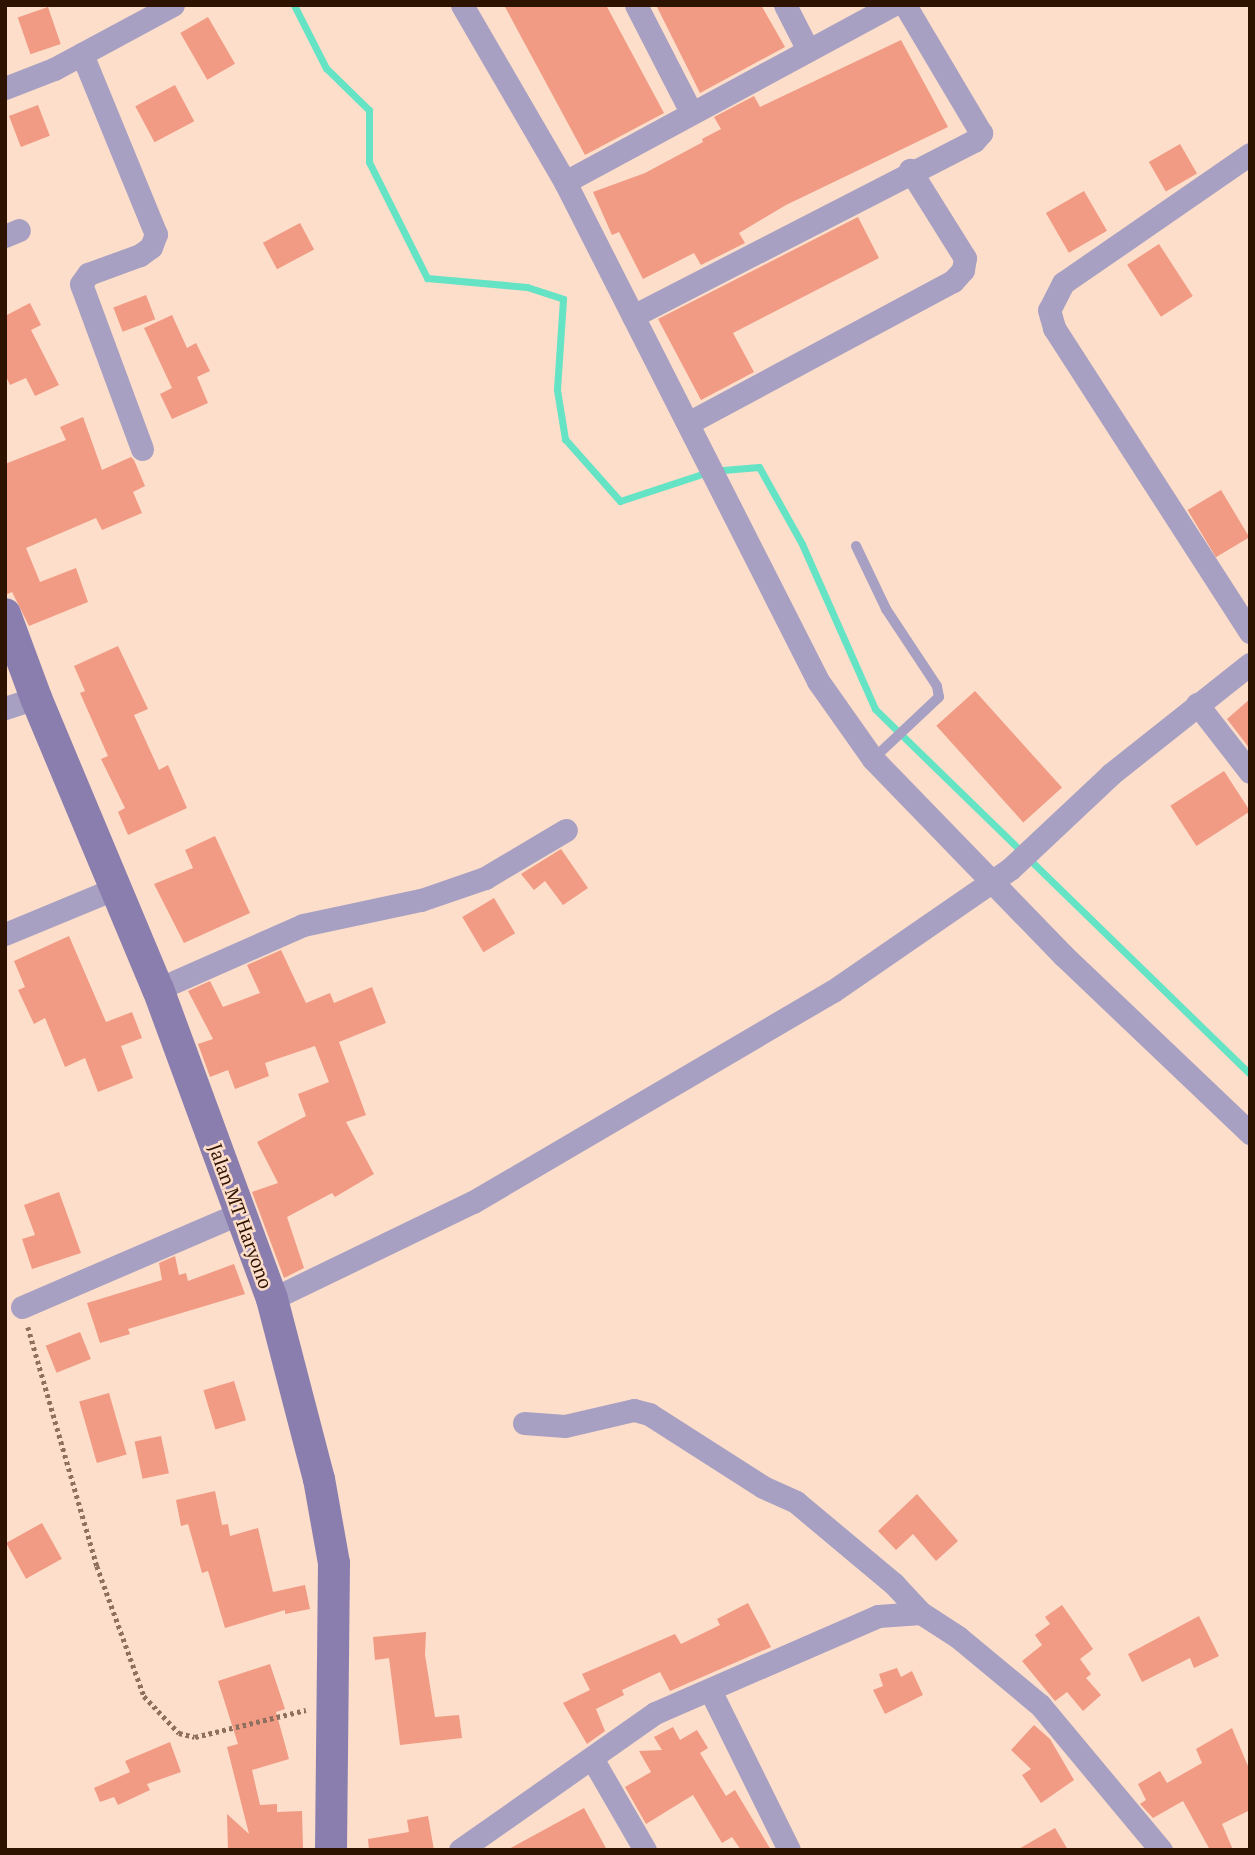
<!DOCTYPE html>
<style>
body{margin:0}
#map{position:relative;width:1255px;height:1855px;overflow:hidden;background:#fddeca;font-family:"PT Serif",serif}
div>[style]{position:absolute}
.stream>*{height:7px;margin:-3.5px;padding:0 3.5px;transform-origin:3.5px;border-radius:3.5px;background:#64e3c5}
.building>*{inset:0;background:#f19a84;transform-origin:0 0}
.path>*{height:4.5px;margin-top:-2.25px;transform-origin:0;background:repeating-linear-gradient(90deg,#8d705d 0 3.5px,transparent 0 7px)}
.lane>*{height:10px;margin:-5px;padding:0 5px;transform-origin:5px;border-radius:5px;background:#a7a0c2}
.street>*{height:23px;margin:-11.5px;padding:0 11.5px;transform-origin:11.5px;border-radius:11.5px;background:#a7a0c2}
.secondary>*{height:32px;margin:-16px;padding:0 16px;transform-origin:16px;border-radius:16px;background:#8a7eaf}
span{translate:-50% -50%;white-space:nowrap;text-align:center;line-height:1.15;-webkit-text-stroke:5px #fddeca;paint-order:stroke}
.street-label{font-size:19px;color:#2e1300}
.frame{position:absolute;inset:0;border:7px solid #2e1300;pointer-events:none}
</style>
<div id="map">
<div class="stream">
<div style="left:294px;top:5px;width:71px;rotate:63.1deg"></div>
<div style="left:326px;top:68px;width:60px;rotate:44.3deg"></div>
<div style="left:369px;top:110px;width:52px;rotate:90deg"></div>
<div style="left:369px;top:162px;width:130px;rotate:63.4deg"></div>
<div style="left:427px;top:278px;width:100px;rotate:5.1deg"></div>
<div style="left:527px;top:287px;width:38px;rotate:18deg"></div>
<div style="left:563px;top:299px;width:91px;rotate:93.8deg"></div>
<div style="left:557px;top:390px;width:50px;rotate:80.7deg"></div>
<div style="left:565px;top:439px;width:83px;rotate:48.4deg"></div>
<div style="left:620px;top:501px;width:96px;rotate:-18.2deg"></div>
<div style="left:711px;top:471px;width:48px;rotate:-4.8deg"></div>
<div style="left:759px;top:467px;width:88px;rotate:60.8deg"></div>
<div style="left:802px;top:544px;width:180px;rotate:66.1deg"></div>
<div style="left:875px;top:709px;width:523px;rotate:44.23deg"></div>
</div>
<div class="building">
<div style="clip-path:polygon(504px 5px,606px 5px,664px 113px,585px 155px)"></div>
<div style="clip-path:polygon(656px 5px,761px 5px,785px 47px,700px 93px)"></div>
<div style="left:48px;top:7px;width:39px;height:32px;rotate:71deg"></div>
<div style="left:208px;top:17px;width:54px;height:32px;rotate:60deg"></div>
<div style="clip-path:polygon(901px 40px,948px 127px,786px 205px,739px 233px,745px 243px,701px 265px,694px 253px,643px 279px,619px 232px,612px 235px,593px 192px,645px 173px,703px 142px,702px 139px,721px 129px,714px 117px,754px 96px,760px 107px)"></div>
<div style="left:175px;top:85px;width:41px;height:45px;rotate:62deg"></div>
<div style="left:38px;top:105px;width:33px;height:31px;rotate:69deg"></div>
<div style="left:1180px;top:144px;width:34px;height:36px;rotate:60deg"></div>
<div style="left:1084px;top:191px;width:46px;height:44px;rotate:60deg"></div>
<div style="clip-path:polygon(858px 217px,879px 258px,733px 333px,754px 372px,701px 400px,658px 319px)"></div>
<div style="left:300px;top:223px;width:30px;height:42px;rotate:62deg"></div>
<div style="left:1159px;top:244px;width:62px;height:38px;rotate:57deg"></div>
<div style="left:146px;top:295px;width:26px;height:35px;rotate:69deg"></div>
<div style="clip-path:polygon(30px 303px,41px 325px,31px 330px,59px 385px,35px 396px,26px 378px,10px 385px,5px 374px,5px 316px)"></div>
<div style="clip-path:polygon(172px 315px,187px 348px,196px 343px,210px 371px,197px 377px,208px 403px,172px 419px,160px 394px,172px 388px,144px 328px)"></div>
<div style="clip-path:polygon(83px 417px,102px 470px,131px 457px,134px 460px,145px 486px,133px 492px,142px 513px,102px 530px,96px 518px,26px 548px,40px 582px,76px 568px,88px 602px,29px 626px,12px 592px,5px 595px,5px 464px,66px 440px,60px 427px)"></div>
<div style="left:1221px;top:490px;width:55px;height:39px;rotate:59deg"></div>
<div style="clip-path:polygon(118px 646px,148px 709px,134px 715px,159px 770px,168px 765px,187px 808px,128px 835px,118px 812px,125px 808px,101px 759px,108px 756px,80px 693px,85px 691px,74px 666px)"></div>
<div style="left:975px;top:691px;width:130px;height:52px;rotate:48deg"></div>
<div style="clip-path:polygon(1250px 699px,1250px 749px,1227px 719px)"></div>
<div style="left:1224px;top:771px;width:48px;height:64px;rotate:57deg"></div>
<div style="clip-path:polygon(215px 836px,250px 913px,184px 943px,154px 884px,193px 868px,185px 850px)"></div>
<div style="clip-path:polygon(561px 849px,588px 888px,563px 905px,545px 881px,534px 890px,521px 874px)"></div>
<div style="left:494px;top:898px;width:41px;height:37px;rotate:59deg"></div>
<div style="clip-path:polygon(69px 936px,106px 1022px,132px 1012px,142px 1038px,121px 1046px,133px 1078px,98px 1092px,85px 1058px,65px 1067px,45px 1018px,34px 1024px,18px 990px,25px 987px,14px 961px)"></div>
<div style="clip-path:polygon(281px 950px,306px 1003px,330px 993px,334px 1003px,372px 987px,386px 1023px,339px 1042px,366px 1115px,346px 1122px,374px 1174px,335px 1197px,332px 1193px,287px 1217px,304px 1268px,284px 1278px,252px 1192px,278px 1183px,257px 1142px,306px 1116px,298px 1094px,329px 1082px,315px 1046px,265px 1063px,269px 1076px,235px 1089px,228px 1070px,210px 1077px,198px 1044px,213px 1039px,188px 991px,210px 981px,223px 1007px,260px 993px,247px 965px)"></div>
<div style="clip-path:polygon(59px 1192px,81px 1253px,32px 1269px,22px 1239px,35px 1235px,24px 1205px)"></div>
<div style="clip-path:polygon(175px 1256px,179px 1275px,186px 1273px,188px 1281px,234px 1264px,245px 1294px,128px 1329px,130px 1334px,100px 1343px,87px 1303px,162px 1280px,159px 1263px)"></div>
<div style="left:80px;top:1332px;width:29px;height:37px;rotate:68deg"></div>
<div style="left:234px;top:1381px;width:41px;height:32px;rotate:73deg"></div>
<div style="left:109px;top:1393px;width:64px;height:31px;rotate:74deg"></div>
<div style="left:161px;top:1436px;width:38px;height:27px;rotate:78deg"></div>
<div style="clip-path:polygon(215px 1491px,222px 1525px,228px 1524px,230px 1536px,258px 1528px,273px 1592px,305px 1585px,310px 1609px,285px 1614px,285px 1610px,225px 1628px,208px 1571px,202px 1573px,188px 1524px,181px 1526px,176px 1500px)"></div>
<div style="clip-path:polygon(917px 1494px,958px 1541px,936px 1561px,913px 1534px,896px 1550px,878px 1531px)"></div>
<div style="left:42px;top:1523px;width:41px;height:41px;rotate:61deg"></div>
<div style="clip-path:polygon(748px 1603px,771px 1647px,670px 1691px,660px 1672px,622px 1690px,624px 1695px,596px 1709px,605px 1731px,587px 1744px,563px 1703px,590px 1690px,582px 1674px,675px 1634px,681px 1644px,720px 1625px,717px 1619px)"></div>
<div style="clip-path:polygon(1062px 1605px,1093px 1649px,1080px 1659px,1091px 1674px,1086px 1678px,1101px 1695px,1083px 1711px,1067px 1692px,1055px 1701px,1022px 1661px,1042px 1645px,1035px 1635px,1050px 1624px,1045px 1617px)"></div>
<div style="clip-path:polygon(1199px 1616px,1219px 1656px,1194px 1668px,1190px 1658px,1142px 1682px,1128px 1654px)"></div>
<div style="clip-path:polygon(426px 1632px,425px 1655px,435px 1717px,459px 1715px,462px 1738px,400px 1745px,389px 1658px,375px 1660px,373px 1637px)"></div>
<div style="clip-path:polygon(270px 1664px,285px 1709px,276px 1712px,289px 1759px,252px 1770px,260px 1805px,277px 1804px,277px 1812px,302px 1811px,303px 1848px,228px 1850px,227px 1814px,249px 1834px,227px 1747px,238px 1744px,218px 1681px)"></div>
<div style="clip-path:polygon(897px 1668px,901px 1677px,912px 1671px,923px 1695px,885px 1714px,873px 1690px,883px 1686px,879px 1674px)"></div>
<div style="clip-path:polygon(1034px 1725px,1050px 1739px,1074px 1780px,1041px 1803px,1022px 1775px,1031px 1769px,1011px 1750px)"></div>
<div style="clip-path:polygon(673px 1727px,680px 1740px,697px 1730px,708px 1748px,700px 1753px,726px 1796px,735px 1790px,771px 1850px,741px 1850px,732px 1837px,722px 1843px,693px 1795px,646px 1824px,625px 1787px,651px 1772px,639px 1751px,662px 1750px,654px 1737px)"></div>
<div style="clip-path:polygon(1232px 1728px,1250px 1771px,1250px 1810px,1222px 1824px,1233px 1850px,1210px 1850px,1183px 1801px,1153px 1818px,1140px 1804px,1146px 1800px,1138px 1784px,1160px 1771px,1167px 1783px,1202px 1763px,1196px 1749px)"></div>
<div style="clip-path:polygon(170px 1742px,181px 1772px,147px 1784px,150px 1790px,118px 1805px,114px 1797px,100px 1802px,94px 1788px,130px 1772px,125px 1761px)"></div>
<div style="clip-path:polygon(584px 1808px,607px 1850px,507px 1850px)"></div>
<div style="clip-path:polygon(428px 1816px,434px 1850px,369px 1850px,368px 1839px,409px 1832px,407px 1820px)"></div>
<div style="clip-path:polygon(1055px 1828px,1068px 1850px,1017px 1850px)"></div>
</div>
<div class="path">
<div style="left:28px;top:1327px;width:249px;rotate:73.9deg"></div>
<div style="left:97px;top:1566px;width:138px;rotate:70.1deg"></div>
<div style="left:144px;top:1696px;width:51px;rotate:46.6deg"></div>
<div style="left:179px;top:1733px;width:16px;rotate:14deg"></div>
<div style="left:195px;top:1737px;width:114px;rotate:-13.7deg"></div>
</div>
<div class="lane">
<div style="left:856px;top:546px;width:70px;rotate:64.5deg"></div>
<div style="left:886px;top:609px;width:92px;rotate:56.5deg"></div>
<div style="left:937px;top:686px;width:11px;rotate:80deg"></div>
<div style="left:939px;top:697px;width:91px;rotate:136.8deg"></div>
</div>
<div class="street">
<div style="left:462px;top:5px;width:205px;rotate:59.8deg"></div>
<div style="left:565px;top:182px;width:559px;rotate:63.11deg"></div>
<div style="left:818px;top:681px;width:95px;rotate:54.8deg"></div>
<div style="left:873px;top:759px;width:274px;rotate:45.9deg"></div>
<div style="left:1064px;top:956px;width:257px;rotate:43.6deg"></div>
<div style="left:636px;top:5px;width:120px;rotate:62.8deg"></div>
<div style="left:785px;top:5px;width:48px;rotate:62.9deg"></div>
<div style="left:82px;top:54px;width:195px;rotate:67.7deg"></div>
<div style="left:156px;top:234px;width:14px;rotate:111deg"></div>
<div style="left:151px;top:247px;width:14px;rotate:144deg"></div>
<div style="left:140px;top:255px;width:55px;rotate:159.9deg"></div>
<div style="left:88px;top:274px;width:12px;rotate:125deg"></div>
<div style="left:81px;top:284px;width:176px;rotate:69.7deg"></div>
<div style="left:5px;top:88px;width:53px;rotate:-21.2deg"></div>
<div style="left:54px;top:69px;width:135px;rotate:-28.3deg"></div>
<div style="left:1250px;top:154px;width:227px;rotate:145.4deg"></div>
<div style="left:1063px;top:283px;width:30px;rotate:117deg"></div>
<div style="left:1049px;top:310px;width:19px;rotate:74deg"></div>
<div style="left:1054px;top:328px;width:362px;rotate:57.2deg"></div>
<div style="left:565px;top:182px;width:373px;rotate:-28.4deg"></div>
<div style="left:5px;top:236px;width:15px;rotate:-23deg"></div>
<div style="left:633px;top:316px;width:383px;rotate:-27.2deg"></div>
<div style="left:974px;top:141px;width:11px;rotate:-49deg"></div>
<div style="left:981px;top:133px;width:149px;rotate:-120.7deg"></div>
<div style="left:690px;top:422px;width:298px;rotate:-28.2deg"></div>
<div style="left:953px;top:281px;width:15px;rotate:-48deg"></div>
<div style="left:963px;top:270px;width:12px;rotate:-81deg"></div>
<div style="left:965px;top:258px;width:104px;rotate:-122deg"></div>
<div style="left:1197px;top:704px;width:86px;rotate:52.1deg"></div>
<div style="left:5px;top:708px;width:33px;rotate:-18deg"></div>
<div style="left:5px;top:934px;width:120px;rotate:-22.5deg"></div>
<div style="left:158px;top:989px;width:158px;rotate:-23.8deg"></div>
<div style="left:303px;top:925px;width:121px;rotate:-12deg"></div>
<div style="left:421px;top:900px;width:68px;rotate:-19deg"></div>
<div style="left:485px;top:878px;width:94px;rotate:-30.7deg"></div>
<div style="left:272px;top:1299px;width:223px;rotate:-25.8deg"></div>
<div style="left:473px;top:1202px;width:417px;rotate:-30.4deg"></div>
<div style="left:833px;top:991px;width:215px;rotate:-34.6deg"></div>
<div style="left:1010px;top:869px;width:139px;rotate:-43.2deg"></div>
<div style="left:1111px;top:774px;width:177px;rotate:-38.4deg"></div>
<div style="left:22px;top:1307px;width:237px;rotate:-23.3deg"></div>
<div style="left:524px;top:1423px;width:41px;rotate:4.2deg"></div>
<div style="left:565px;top:1426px;width:71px;rotate:-13.1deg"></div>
<div style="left:634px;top:1410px;width:16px;rotate:15deg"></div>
<div style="left:649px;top:1414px;width:135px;rotate:32.6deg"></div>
<div style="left:763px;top:1487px;width:36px;rotate:24deg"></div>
<div style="left:796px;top:1502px;width:128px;rotate:39.9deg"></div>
<div style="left:894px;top:1584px;width:40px;rotate:47deg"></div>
<div style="left:710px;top:1690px;width:178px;rotate:63.7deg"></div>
<div style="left:593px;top:1760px;width:104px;rotate:60deg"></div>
<div style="left:460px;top:1850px;width:238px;rotate:-35.1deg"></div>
<div style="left:655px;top:1713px;width:243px;rotate:-23.5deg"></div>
<div style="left:878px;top:1616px;width:43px;rotate:-4deg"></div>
<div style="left:921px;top:1613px;width:44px;rotate:33deg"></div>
<div style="left:958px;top:1637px;width:107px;rotate:39.7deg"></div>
<div style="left:1040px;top:1705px;width:189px;rotate:50.2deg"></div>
</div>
<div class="secondary">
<div style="left:5px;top:614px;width:90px;rotate:69.7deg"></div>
<div style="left:36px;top:698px;width:316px;rotate:67.3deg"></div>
<div style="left:158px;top:989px;width:330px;rotate:69.8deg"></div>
<div style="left:272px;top:1299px;width:186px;rotate:75.4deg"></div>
<div style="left:319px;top:1479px;width:85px;rotate:79.9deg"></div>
<div style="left:334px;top:1563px;width:287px;rotate:90.6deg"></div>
</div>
<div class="street-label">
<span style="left:241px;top:1216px;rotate:70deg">Jalan MT Haryono</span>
</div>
<div class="frame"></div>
</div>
